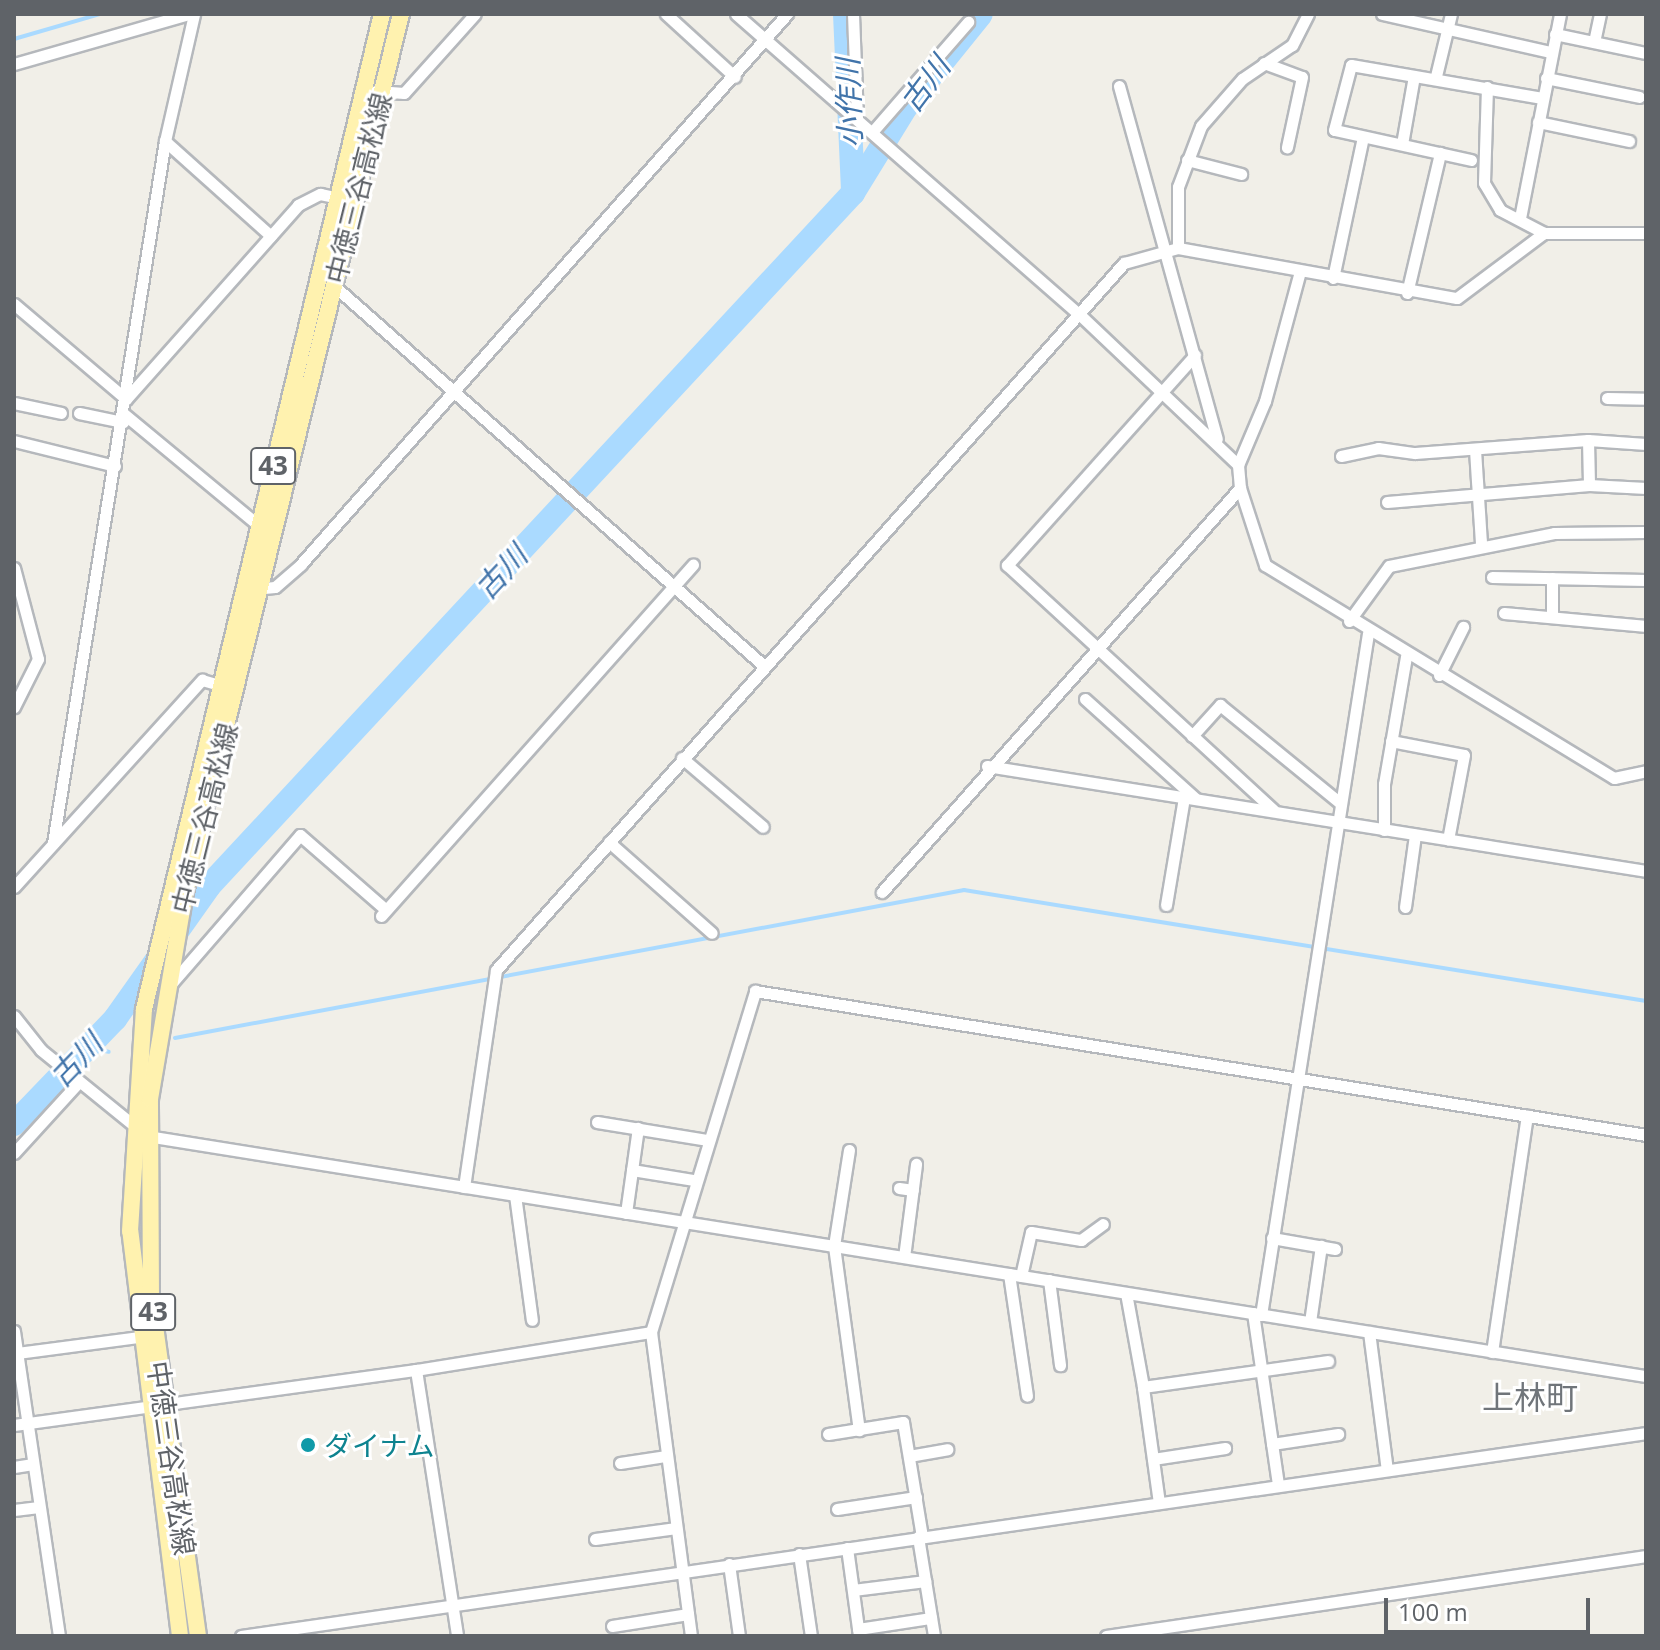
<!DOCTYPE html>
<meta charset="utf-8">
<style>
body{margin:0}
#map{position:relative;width:1660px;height:1650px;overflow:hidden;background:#f1efe8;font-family:"Open Sans","Noto Sans JP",sans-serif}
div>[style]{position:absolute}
.stream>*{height:4px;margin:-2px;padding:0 2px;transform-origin:2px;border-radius:2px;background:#aadaff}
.river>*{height:24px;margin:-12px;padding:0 12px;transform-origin:12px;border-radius:12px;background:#aadaff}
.roads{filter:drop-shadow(2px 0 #b5b8bc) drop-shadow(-2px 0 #b5b8bc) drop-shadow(0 2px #b5b8bc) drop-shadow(0 -2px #b5b8bc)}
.minor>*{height:11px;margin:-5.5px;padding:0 5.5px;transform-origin:5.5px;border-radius:5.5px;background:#fff}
.primary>*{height:16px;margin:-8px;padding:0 8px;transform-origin:8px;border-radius:8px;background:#fff2af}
.dots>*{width:22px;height:22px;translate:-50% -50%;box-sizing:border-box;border:4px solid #fff;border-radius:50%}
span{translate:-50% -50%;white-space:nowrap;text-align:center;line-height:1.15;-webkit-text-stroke:6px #fff;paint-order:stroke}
.shield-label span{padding:2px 6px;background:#fff;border:2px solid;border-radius:6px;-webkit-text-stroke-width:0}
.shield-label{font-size:26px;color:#5f6368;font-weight:700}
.street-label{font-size:28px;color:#5f6368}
.culture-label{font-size:28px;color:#0d838f}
.left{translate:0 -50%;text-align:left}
.water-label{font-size:30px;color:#4174aa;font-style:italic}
.quarter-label{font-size:32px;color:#70757a}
.frame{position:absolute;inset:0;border:16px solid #5f6368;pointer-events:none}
.scale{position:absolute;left:1384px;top:1598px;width:206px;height:36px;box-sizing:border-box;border:4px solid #5f6368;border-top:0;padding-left:10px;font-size:24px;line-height:28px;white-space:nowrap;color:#5f6368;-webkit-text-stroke:6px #fff;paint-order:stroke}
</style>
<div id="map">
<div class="stream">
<div style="left:14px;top:39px;width:90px;rotate:-16.2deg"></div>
<div style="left:14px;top:654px;width:2px;rotate:90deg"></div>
<div style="left:175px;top:1038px;width:803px;rotate:-10.62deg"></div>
<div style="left:964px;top:890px;width:691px;rotate:9.24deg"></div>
<div style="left:87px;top:1048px;width:22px;rotate:10deg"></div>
</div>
<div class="river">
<div style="left:845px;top:14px;width:179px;rotate:87.4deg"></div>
<div style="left:14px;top:1124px;width:146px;rotate:-46.1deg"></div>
<div style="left:115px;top:1019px;width:163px;rotate:-54.7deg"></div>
<div style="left:209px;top:886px;width:946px;rotate:-47.1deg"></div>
<div style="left:853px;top:193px;width:101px;rotate:-58.4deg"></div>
<div style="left:906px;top:107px;width:119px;rotate:-51.1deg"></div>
</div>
<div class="roads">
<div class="minor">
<div style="left:666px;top:14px;width:93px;rotate:42.4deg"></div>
<div style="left:736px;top:14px;width:454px;rotate:41.2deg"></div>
<div style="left:1078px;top:313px;width:221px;rotate:43.5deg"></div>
<div style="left:1238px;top:465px;width:23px;rotate:85deg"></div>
<div style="left:1240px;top:488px;width:540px;rotate:131.55deg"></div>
<div style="left:853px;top:14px;width:104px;rotate:87.8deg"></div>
<div style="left:1308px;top:14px;width:35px;rotate:117deg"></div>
<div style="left:1292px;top:45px;width:60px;rotate:145.8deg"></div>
<div style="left:1242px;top:79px;width:62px;rotate:131.1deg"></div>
<div style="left:1201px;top:126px;width:65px;rotate:110.7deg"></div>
<div style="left:1178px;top:187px;width:61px;rotate:90deg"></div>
<div style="left:1178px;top:248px;width:283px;rotate:10.2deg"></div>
<div style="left:1457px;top:298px;width:109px;rotate:-36.8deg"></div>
<div style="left:1544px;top:233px;width:102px"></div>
<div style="left:1382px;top:14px;width:173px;rotate:12.7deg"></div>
<div style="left:1555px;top:34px;width:93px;rotate:11.8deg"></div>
<div style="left:1594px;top:42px;width:29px;rotate:-78deg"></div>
<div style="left:1264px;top:63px;width:40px;rotate:20.2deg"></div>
<div style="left:1302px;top:77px;width:72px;rotate:102.1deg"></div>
<div style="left:14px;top:64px;width:181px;rotate:-16deg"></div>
<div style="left:1436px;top:76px;width:64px;rotate:-76.4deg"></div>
<div style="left:1546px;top:78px;width:95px;rotate:11.5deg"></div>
<div style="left:1119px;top:86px;width:366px;rotate:74.5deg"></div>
<div style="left:1487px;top:87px;width:96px;rotate:91.8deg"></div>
<div style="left:1484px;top:183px;width:31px;rotate:59deg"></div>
<div style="left:1500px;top:210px;width:50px;rotate:27.6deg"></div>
<div style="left:376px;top:91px;width:28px;rotate:4deg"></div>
<div style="left:404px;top:93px;width:106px;rotate:-48.1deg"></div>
<div style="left:1538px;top:122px;width:93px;rotate:11.8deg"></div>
<div style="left:873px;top:131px;width:145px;rotate:-48.9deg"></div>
<div style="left:165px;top:141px;width:142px;rotate:41.9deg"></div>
<div style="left:1402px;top:144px;width:69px;rotate:-80deg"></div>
<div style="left:1187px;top:160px;width:56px;rotate:14.5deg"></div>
<div style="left:1471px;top:160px;width:140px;rotate:-167.6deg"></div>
<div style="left:1334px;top:130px;width:67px;rotate:-75.3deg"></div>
<div style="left:1351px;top:65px;width:194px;rotate:9.8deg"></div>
<div style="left:1520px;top:218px;width:208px;rotate:-78.9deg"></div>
<div style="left:1333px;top:278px;width:144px;rotate:-78deg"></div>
<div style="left:332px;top:284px;width:575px;rotate:41.48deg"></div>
<div style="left:1407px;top:293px;width:144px;rotate:-76.7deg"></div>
<div style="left:14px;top:304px;width:147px;rotate:40.3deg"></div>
<div style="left:126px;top:399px;width:259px;rotate:-48.4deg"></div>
<div style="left:298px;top:205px;width:25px;rotate:-27deg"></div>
<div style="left:320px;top:194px;width:24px;rotate:12deg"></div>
<div style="left:1195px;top:355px;width:282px;rotate:131.8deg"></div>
<div style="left:1007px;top:565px;width:362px;rotate:42.6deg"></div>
<div style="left:1607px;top:398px;width:39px;rotate:1deg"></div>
<div style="left:14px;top:403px;width:48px;rotate:12deg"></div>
<div style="left:79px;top:413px;width:45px;rotate:11.6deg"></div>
<div style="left:124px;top:414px;width:174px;rotate:39.6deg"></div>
<div style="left:1588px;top:440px;width:45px;rotate:88.7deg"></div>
<div style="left:14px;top:441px;width:104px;rotate:13.9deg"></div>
<div style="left:1475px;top:450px;width:94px;rotate:86.3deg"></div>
<div style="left:1341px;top:456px;width:38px;rotate:-12deg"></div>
<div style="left:1378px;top:448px;width:37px;rotate:8deg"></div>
<div style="left:1415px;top:453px;width:173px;rotate:-4.3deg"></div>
<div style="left:1588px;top:440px;width:58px;rotate:3.9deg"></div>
<div style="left:1238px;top:465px;width:69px;rotate:-67.1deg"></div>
<div style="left:1265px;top:401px;width:135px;rotate:-74.9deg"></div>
<div style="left:1240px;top:488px;width:81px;rotate:72deg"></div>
<div style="left:1265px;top:565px;width:409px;rotate:31.4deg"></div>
<div style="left:1614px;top:778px;width:33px;rotate:-12deg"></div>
<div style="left:1387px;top:502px;width:203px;rotate:-4.8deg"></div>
<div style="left:1589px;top:485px;width:57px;rotate:3deg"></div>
<div style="left:14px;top:568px;width:94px;rotate:75.2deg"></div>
<div style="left:38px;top:659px;width:54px;rotate:116.6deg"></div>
<div style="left:1492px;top:577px;width:154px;rotate:1.1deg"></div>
<div style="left:1552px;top:578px;width:36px;rotate:90deg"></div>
<div style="left:253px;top:589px;width:22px;rotate:-5deg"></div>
<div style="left:275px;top:587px;width:35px;rotate:-41deg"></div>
<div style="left:301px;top:564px;width:734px;rotate:-48.54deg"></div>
<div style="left:1504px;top:613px;width:143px;rotate:5.2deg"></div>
<div style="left:1349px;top:621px;width:68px;rotate:-54deg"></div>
<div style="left:1389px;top:566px;width:168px;rotate:-11.3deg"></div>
<div style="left:1554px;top:533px;width:92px;rotate:-0.6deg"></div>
<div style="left:1439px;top:675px;width:54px;rotate:-63.4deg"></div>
<div style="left:1085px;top:699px;width:148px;rotate:42deg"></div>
<div style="left:1192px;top:736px;width:42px;rotate:-47.9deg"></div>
<div style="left:1220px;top:705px;width:155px;rotate:39.2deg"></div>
<div style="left:1391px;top:741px;width:74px;rotate:10.9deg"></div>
<div style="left:1464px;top:755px;width:86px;rotate:100.7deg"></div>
<div style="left:682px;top:758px;width:106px;rotate:40.4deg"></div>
<div style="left:987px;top:766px;width:667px;rotate:9.05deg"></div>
<div style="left:1384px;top:830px;width:46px;rotate:-90deg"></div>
<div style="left:1384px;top:784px;width:130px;rotate:-80.2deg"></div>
<div style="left:609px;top:842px;width:137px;rotate:41.5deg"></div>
<div style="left:53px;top:843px;width:711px;rotate:-80.94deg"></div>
<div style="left:165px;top:141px;width:130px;rotate:-77.1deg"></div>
<div style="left:14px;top:887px;width:280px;rotate:-47.8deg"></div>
<div style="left:202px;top:680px;width:26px;rotate:16deg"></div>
<div style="left:1166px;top:905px;width:109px;rotate:-80.5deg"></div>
<div style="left:1405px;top:907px;width:73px;rotate:-82.1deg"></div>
<div style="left:381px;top:916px;width:470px;rotate:-48.4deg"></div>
<div style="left:171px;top:984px;width:197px;rotate:-49.1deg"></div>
<div style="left:300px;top:835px;width:114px;rotate:41.1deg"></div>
<div style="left:14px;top:1016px;width:43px;rotate:51.5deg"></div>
<div style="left:41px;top:1050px;width:136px;rotate:39.1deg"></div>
<div style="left:147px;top:1136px;width:1518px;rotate:9.1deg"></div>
<div style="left:597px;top:1122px;width:111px;rotate:9.3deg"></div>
<div style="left:849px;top:1150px;width:97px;rotate:98.9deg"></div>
<div style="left:834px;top:1246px;width:186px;rotate:82.3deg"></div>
<div style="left:14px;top:1153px;width:95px;rotate:-47.6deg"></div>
<div style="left:632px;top:1170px;width:63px;rotate:9.2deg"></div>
<div style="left:464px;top:1187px;width:219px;rotate:-81.6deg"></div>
<div style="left:496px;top:970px;width:946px;rotate:-48.39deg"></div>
<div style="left:1124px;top:263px;width:56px;rotate:-15.5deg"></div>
<div style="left:899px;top:1188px;width:14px;rotate:8deg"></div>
<div style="left:515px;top:1195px;width:126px;rotate:82.3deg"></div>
<div style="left:626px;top:1213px;width:86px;rotate:-82deg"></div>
<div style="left:1272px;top:1238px;width:64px;rotate:9.9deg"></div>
<div style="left:904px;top:1257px;width:94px;rotate:-82.6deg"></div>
<div style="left:1009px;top:1274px;width:123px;rotate:81.6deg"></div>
<div style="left:1021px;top:1276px;width:45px;rotate:-77.2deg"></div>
<div style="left:1031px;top:1232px;width:51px;rotate:9.1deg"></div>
<div style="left:1081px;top:1240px;width:27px;rotate:-36deg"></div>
<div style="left:1049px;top:1280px;width:86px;rotate:82.6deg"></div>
<div style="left:1126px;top:1293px;width:96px;rotate:79.7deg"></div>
<div style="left:1253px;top:1313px;width:173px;rotate:81.7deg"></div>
<div style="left:1261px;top:1315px;width:690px;rotate:-81.08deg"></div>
<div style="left:1310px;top:1322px;width:77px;rotate:-81.8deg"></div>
<div style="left:14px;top:1331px;width:308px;rotate:81.6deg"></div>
<div style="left:651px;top:1332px;width:307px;rotate:82.5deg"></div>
<div style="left:1369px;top:1332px;width:139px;rotate:82.6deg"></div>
<div style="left:1492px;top:1352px;width:239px;rotate:-81.6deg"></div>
<div style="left:17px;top:1353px;width:122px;rotate:-7.5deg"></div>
<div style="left:416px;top:1370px;width:238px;rotate:-9.2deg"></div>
<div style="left:651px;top:1332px;width:357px;rotate:-73deg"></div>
<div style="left:755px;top:991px;width:903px;rotate:9.18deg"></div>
<div style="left:14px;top:1425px;width:406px;rotate:-7.8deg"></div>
<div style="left:416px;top:1370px;width:269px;rotate:81.2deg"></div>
<div style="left:828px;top:1434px;width:76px;rotate:-9.1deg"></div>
<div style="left:903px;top:1422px;width:117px;rotate:80.6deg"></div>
<div style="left:1272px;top:1444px;width:67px;rotate:-8.6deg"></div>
<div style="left:909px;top:1456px;width:39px;rotate:-10deg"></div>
<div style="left:1153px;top:1459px;width:73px;rotate:-8.7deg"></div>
<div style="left:620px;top:1463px;width:47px;rotate:-8.7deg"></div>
<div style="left:14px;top:1467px;width:19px;rotate:-9deg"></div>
<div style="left:1159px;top:1503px;width:117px;rotate:-97.9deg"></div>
<div style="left:1143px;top:1387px;width:187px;rotate:-8deg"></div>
<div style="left:837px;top:1509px;width:80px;rotate:-8.6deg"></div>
<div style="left:14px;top:1510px;width:25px;rotate:-7deg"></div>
<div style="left:918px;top:1537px;width:100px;rotate:80.8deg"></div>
<div style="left:595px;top:1539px;width:82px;rotate:-7.7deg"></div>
<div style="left:847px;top:1548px;width:89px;rotate:82.2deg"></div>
<div style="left:799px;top:1554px;width:83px;rotate:81.7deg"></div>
<div style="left:729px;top:1564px;width:73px;rotate:82.1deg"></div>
<div style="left:853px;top:1590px;width:73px;rotate:-7.1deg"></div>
<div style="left:612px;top:1626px;width:77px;rotate:-9deg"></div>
<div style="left:858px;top:1629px;width:74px;rotate:-8.6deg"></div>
<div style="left:241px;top:1636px;width:1420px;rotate:-8.22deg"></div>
<div style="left:1106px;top:1636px;width:546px;rotate:-8.43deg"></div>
</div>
<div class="primary">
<div style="left:180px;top:1636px;width:408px;rotate:-97deg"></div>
<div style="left:130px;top:1231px;width:222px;rotate:-86.4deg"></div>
<div style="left:144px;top:1009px;width:1023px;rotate:-76.55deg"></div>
<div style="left:198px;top:1636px;width:341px;rotate:-97.9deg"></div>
<div style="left:151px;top:1298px;width:199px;rotate:-90.3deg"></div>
<div style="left:150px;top:1099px;width:210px;rotate:-80.4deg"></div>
<div style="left:185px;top:892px;width:904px;rotate:-76.18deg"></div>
</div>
</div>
<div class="dots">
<div style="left:308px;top:1445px;background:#0f9aa8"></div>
</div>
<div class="shield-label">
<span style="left:273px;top:466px">43</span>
<span style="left:153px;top:1312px">43</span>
</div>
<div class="street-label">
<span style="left:358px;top:188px;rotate:-76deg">中徳三谷高松線</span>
<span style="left:204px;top:818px;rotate:-76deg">中徳三谷高松線</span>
<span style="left:172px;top:1458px;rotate:82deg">中徳三谷高松線</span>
</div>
<div class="culture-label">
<span class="left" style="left:324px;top:1445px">ダイナム</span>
</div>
<div class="water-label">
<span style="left:925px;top:84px;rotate:-53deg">古川</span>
<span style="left:849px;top:103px;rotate:-92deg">小作川</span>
<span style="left:501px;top:572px;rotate:-47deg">古川</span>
<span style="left:76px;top:1060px;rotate:-46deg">古川</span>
</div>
<div class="quarter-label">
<span style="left:1530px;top:1397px">上林町</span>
</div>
<div class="frame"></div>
<div class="scale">100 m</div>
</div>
